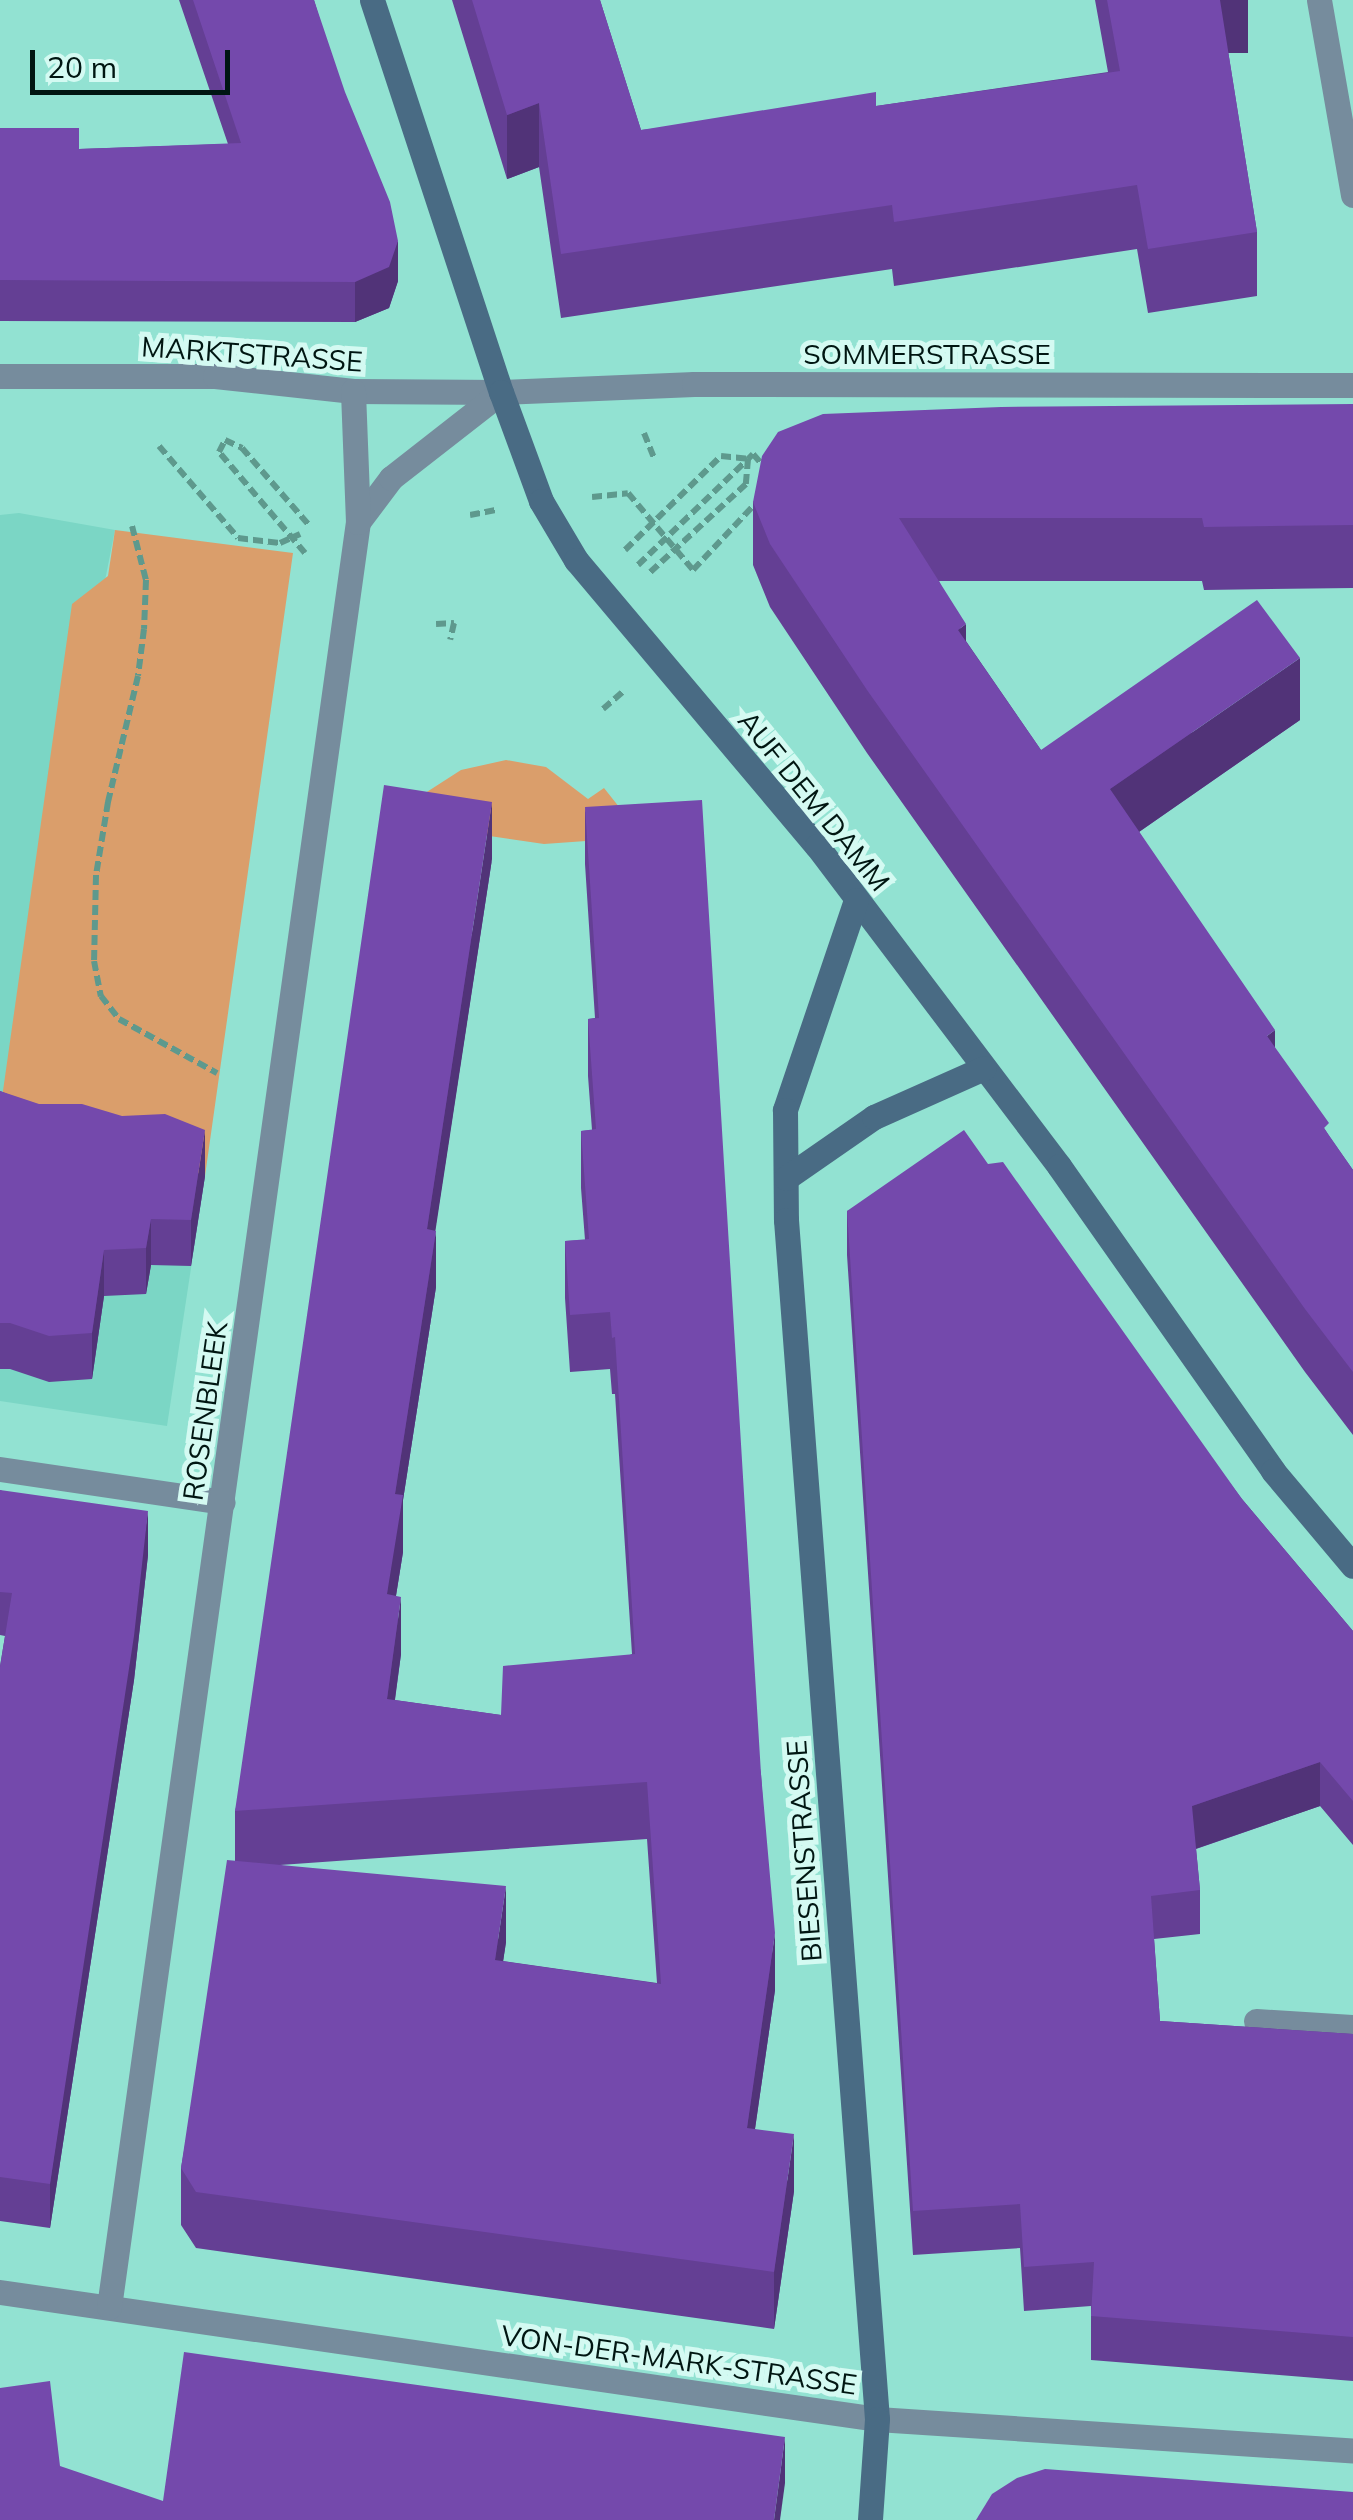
<!DOCTYPE html>
<style>
body{margin:0}
#map{position:relative;width:1353px;height:2520px;overflow:hidden;background:#92e2d2;font-family:Mulish,sans-serif}
div>[style]{position:absolute}
.built>*{inset:0;background:#7bd6c5}
.green>*{inset:0;background:#da9e6b}
.path>*{height:6px;margin-top:-3px;transform-origin:0;background:repeating-linear-gradient(90deg,#5e998d 0 10px,transparent 0 15px)}
.lane>*{height:25px;margin:-12.5px;padding:0 12.5px;transform-origin:12.5px;border-radius:12.5px;background:#768c9d}
.street>*{height:25px;margin:-12.5px;padding:0 12.5px;transform-origin:12.5px;border-radius:12.5px;background:#768c9d}
.secondary>*{height:25px;margin:-12.5px;padding:0 12.5px;transform-origin:12.5px;border-radius:12.5px;background:#496b84}
.wall>*{inset:0;background:#643f94}
.shaded-wall>*{inset:0;background:#513378;transform-origin:0 0}
.building>*{inset:0;background:#7449ac}
span{translate:-50% -50%;white-space:nowrap;text-align:center;line-height:1.15;-webkit-text-stroke:10px #d4faf2;paint-order:stroke}
.street-label{font-size:28px;color:#001612}
.scale{position:absolute;left:30px;top:50px;width:200px;height:45px;box-sizing:border-box;border:5px solid #001612;border-top:0;padding-left:12px;font-size:30px;line-height:35px;white-space:nowrap;color:#001612;-webkit-text-stroke:8px #d4faf2;paint-order:stroke}
</style>
<div id="map">
<div class="built">
<div style="clip-path:polygon(19px 513px,115px 530px,0 1112px,0 515px)"></div>
<div style="clip-path:polygon(0 1137px,205px 1176px,167px 1426px,0 1401px)"></div>
</div>
<div class="green">
<div style="clip-path:polygon(115px 530px,293px 553px,205px 1176px,0 1112px,72px 604px,108px 576px)"></div>
<div style="clip-path:polygon(506px 760px,546px 767px,588px 799px,604px 788px,639px 832px,656px 836px,544px 844px,435px 828px,419px 797px,461px 770px)"></div>
</div>
<div class="path">
<div style="left:644px;top:433px;width:27px;rotate:68deg"></div>
<div style="left:159px;top:446px;width:121px;rotate:49.3deg"></div>
<div style="left:238px;top:538px;width:42px;rotate:6.8deg"></div>
<div style="left:280px;top:543px;width:22px;rotate:-24deg"></div>
<div style="left:592px;top:497px;width:36px;rotate:-6deg"></div>
<div style="left:628px;top:493px;width:101px;rotate:49.8deg"></div>
<div style="left:693px;top:570px;width:92px;rotate:-46.8deg"></div>
<div style="left:470px;top:515px;width:26px;rotate:-11deg"></div>
<div style="left:132px;top:526px;width:56px;rotate:75.5deg"></div>
<div style="left:146px;top:580px;width:49px;rotate:92.3deg"></div>
<div style="left:144px;top:629px;width:47px;rotate:97.3deg"></div>
<div style="left:138px;top:676px;width:130px;rotate:103.4deg"></div>
<div style="left:108px;top:802px;width:74px;rotate:99.3deg"></div>
<div style="left:96px;top:875px;width:86px;rotate:91.3deg"></div>
<div style="left:94px;top:961px;width:36px;rotate:79deg"></div>
<div style="left:101px;top:996px;width:29px;rotate:52deg"></div>
<div style="left:119px;top:1019px;width:112px;rotate:28.9deg"></div>
<div style="left:625px;top:550px;width:134px;rotate:-44.4deg"></div>
<div style="left:721px;top:456px;width:27px;rotate:6deg"></div>
<div style="left:748px;top:459px;width:7px;rotate:-45deg"></div>
<div style="left:753px;top:454px;width:20px;rotate:49deg"></div>
<div style="left:305px;top:553px;width:133px;rotate:-130.4deg"></div>
<div style="left:219px;top:452px;width:13px;rotate:-63deg"></div>
<div style="left:225px;top:440px;width:19px;rotate:25deg"></div>
<div style="left:242px;top:448px;width:102px;rotate:49deg"></div>
<div style="left:638px;top:565px;width:153px;rotate:-43.9deg"></div>
<div style="left:748px;top:459px;width:25px;rotate:95deg"></div>
<div style="left:746px;top:484px;width:134px;rotate:137.4deg"></div>
<div style="left:436px;top:624px;width:18px;rotate:-3deg"></div>
<div style="left:454px;top:623px;width:17px;rotate:103deg"></div>
<div style="left:603px;top:709px;width:28px;rotate:-41deg"></div>
</div>
<div class="lane">
<div style="left:1256px;top:2021px;width:97px;rotate:3.5deg"></div>
</div>
<div class="street">
<div style="left:1319px;top:0;width:198px;rotate:80.1deg"></div>
<div style="left:0;top:376px;width:215px"></div>
<div style="left:215px;top:376px;width:139px;rotate:6.2deg"></div>
<div style="left:353px;top:391px;width:148px;rotate:0.4deg"></div>
<div style="left:501px;top:392px;width:193px;rotate:-2.4deg"></div>
<div style="left:694px;top:384px;width:659px;rotate:0.09deg"></div>
<div style="left:358px;top:522px;width:55px;rotate:-53.1deg"></div>
<div style="left:391px;top:478px;width:140px;rotate:-38deg"></div>
<div style="left:0;top:1469px;width:225px;rotate:8.4deg"></div>
<div style="left:0;top:2292px;width:886px;rotate:8.24deg"></div>
<div style="left:877px;top:2419px;width:477px;rotate:3.8deg"></div>
<div style="left:109px;top:2307px;width:1802px;rotate:-82.06deg"></div>
<div style="left:358px;top:522px;width:131px;rotate:-92.2deg"></div>
</div>
<div class="secondary">
<div style="left:372px;top:0;width:413px;rotate:71.8deg"></div>
<div style="left:501px;top:392px;width:116px;rotate:69.8deg"></div>
<div style="left:541px;top:501px;width:69px;rotate:59.3deg"></div>
<div style="left:576px;top:560px;width:374px;rotate:49.9deg"></div>
<div style="left:817px;top:846px;width:401px;rotate:52.9deg"></div>
<div style="left:1059px;top:1166px;width:373px;rotate:54.9deg"></div>
<div style="left:1273px;top:1471px;width:124px;rotate:49.9deg"></div>
<div style="left:856px;top:900px;width:222px;rotate:108.7deg"></div>
<div style="left:785px;top:1110px;width:110px;rotate:89.5deg"></div>
<div style="left:786px;top:1220px;width:1202px;rotate:85.66deg"></div>
<div style="left:877px;top:2419px;width:101px;rotate:94deg"></div>
<div style="left:786px;top:1178px;width:107px;rotate:-34.7deg"></div>
<div style="left:874px;top:1117px;width:120px;rotate:-24deg"></div>
</div>
<div class="wall">
<div style="clip-path:polygon(179px 0,314px 0,398px 281px,389px 308px,355px 322px,0 321px,0 128px,79px 149px,228px 144px)"></div>
<div style="clip-path:polygon(452px 0,600px 0,641px 130px,876px 106px,1108px 72px,1095px 0,1248px 0,1248px 46px,1228px 51px,1257px 232px,1257px 296px,1148px 313px,1137px 249px,894px 286px,892px 269px,561px 318px,539px 167px,507px 179px)"></div>
<div style="clip-path:polygon(1353px 404px,1353px 588px,1204px 590px,1202px 581px,939px 581px,966px 641px,1041px 750px,1300px 720px,1139px 832px,1329px 1136px,1353px 1170px,1353px 1435px,1305px 1372px,867px 753px,770px 607px,753px 565px,753px 502px)"></div>
<div style="clip-path:polygon(evenodd,585px 807px,761px 1774px,775px 1990px,755px 2129px,794px 2191px,774px 2329px,196px 2248px,181px 2225px,181px 2168px,235px 1861px,235px 1811px,492px 859px,435px 1230px,436px 1287px,403px 1500px,403px 1552px,396px 1596px,401px 1654px,395px 1700px,501px 1715px,632px 1654px,615px 1394px,612px 1394px,610px 1369px,570px 1372px,565px 1298px,565px 1241px,585px 1240px,581px 1188px,581px 1131px,592px 1130px,588px 1076px,588px 1019px,595px 1018px,585px 864px,585px 807px,647px 1839px,657px 1983px,503px 1961px,506px 1942px,280px 1865px,647px 1839px)"></div>
<div style="clip-path:polygon(0 1091px,205px 1176px,191px 1266px,151px 1265px,146px 1294px,104px 1296px,92px 1379px,49px 1382px,10px 1369px,0 1369px)"></div>
<div style="clip-path:polygon(988px 1164px,1242px 1499px,1353px 1631px,1353px 1845px,1320px 1806px,1196px 1849px,1200px 1890px,1200px 1934px,1154px 1939px,1160px 2021px,1353px 2034px,1353px 2381px,1091px 2360px,1091px 2306px,1024px 2311px,1020px 2248px,913px 2255px,847px 1255px,847px 1211px)"></div>
<div style="clip-path:polygon(0 1490px,148px 1555px,134px 1680px,50px 2228px,0 2221px,0 1666px,5px 1636px,0 1635px)"></div>
</div>
<div class="shaded-wall">
<div style="left:1218px;top:0;width:30px;height:53px"></div>
<div style="clip-path:polygon(539px 103px,539px 167px,507px 179px,507px 115px)"></div>
<div style="clip-path:polygon(398px 241px,398px 281px,389px 308px,355px 322px,355px 282px)"></div>
<div style="clip-path:polygon(966px 624px,966px 687px,958px 630px)"></div>
<div style="clip-path:polygon(1300px 658px,1300px 720px,1110px 852px,1110px 789px)"></div>
<div style="clip-path:polygon(492px 802px,492px 859px,427px 1286px,427px 1229px)"></div>
<div style="clip-path:polygon(1275px 1030px,1275px 1093px,1267px 1036px)"></div>
<div style="clip-path:polygon(205px 1130px,205px 1176px,191px 1266px,191px 1220px)"></div>
<div style="clip-path:polygon(151px 1219px,151px 1265px,146px 1294px,146px 1248px)"></div>
<div style="clip-path:polygon(436px 1231px,436px 1287px,403px 1500px,403px 1552px,387px 1651px,387px 1594px,395px 1494px)"></div>
<div style="clip-path:polygon(104px 1250px,104px 1296px,92px 1379px,92px 1333px)"></div>
<div style="clip-path:polygon(148px 1511px,148px 1555px,134px 1680px,50px 2228px,50px 2184px)"></div>
<div style="clip-path:polygon(401px 1597px,401px 1654px,387px 1756px,387px 1699px)"></div>
<div style="clip-path:polygon(1320px 1762px,1320px 1806px,1192px 1850px,1192px 1806px)"></div>
<div style="clip-path:polygon(506px 1886px,506px 1942px,495px 2016px,495px 1960px)"></div>
<div style="clip-path:polygon(775px 1933px,775px 1990px,747px 2184px,747px 2128px)"></div>
<div style="clip-path:polygon(794px 2134px,794px 2191px,774px 2329px,774px 2272px)"></div>
<div style="clip-path:polygon(785px 2437px,785px 2483px,780px 2520px,774px 2520px)"></div>
</div>
<div class="building">
<div style="clip-path:polygon(193px 0,314px 0,345px 92px,390px 202px,398px 241px,389px 267px,355px 282px,0 280px,0 128px,79px 128px,79px 149px,241px 143px)"></div>
<div style="clip-path:polygon(472px 0,600px 0,641px 130px,876px 92px,876px 106px,1120px 71px,1107px 0,1220px 0,1257px 232px,1148px 249px,1137px 185px,894px 222px,892px 205px,561px 254px,539px 103px,507px 115px)"></div>
<div style="clip-path:polygon(1353px 404px,1353px 525px,1204px 527px,1202px 518px,899px 518px,966px 624px,958px 630px,1041px 750px,1257px 600px,1300px 658px,1110px 789px,1275px 1030px,1267px 1036px,1329px 1123px,1324px 1128px,1353px 1170px,1353px 1372px,1305px 1309px,867px 690px,770px 544px,753px 502px,762px 456px,778px 432px,823px 414px,1001px 407px)"></div>
<div style="clip-path:polygon(384px 785px,492px 802px,427px 1229px,436px 1231px,395px 1494px,403px 1495px,387px 1594px,401px 1597px,387px 1699px,501px 1715px,503px 1666px,635px 1654px,615px 1337px,612px 1338px,610px 1312px,570px 1315px,565px 1241px,589px 1239px,581px 1131px,596px 1129px,588px 1019px,599px 1018px,585px 807px,702px 800px,761px 1774px,775px 1933px,747px 2128px,794px 2134px,774px 2272px,196px 2192px,181px 2168px,227px 1860px,506px 1886px,495px 1960px,661px 1984px,647px 1782px,235px 1811px)"></div>
<div style="clip-path:polygon(0 1091px,39px 1104px,82px 1104px,122px 1116px,165px 1114px,205px 1130px,191px 1220px,151px 1219px,146px 1248px,104px 1250px,92px 1333px,49px 1336px,10px 1323px,0 1323px)"></div>
<div style="clip-path:polygon(964px 1130px,988px 1164px,1003px 1162px,1242px 1499px,1353px 1631px,1353px 1801px,1320px 1762px,1192px 1806px,1200px 1890px,1151px 1896px,1160px 2021px,1353px 2034px,1353px 2337px,1091px 2316px,1094px 2262px,1024px 2267px,1020px 2204px,913px 2211px,847px 1211px)"></div>
<div style="clip-path:polygon(0 1490px,148px 1511px,134px 1636px,50px 2184px,0 2177px,0 1667px,12px 1593px,0 1592px)"></div>
<div style="clip-path:polygon(184px 2352px,785px 2437px,774px 2520px,0 2520px,0 2388px,50px 2381px,60px 2466px,163px 2501px)"></div>
<div style="clip-path:polygon(1045px 2469px,1353px 2492px,1353px 2520px,976px 2520px,992px 2494px,1017px 2478px)"></div>
</div>
<div class="street-label">
<span style="left:252px;top:354px;rotate:4deg">MARKTSTRASSE</span>
<span style="left:927px;top:354px">SOMMERSTRASSE</span>
<span style="left:814px;top:801px;rotate:51deg">AUF DEM DAMM</span>
<span style="left:205px;top:1411px;rotate:-82deg">ROSENBLEEK</span>
<span style="left:804px;top:1851px;rotate:-94deg">BIESENSTRASSE</span>
<span style="left:679px;top:2360px;rotate:8deg">VON-DER-MARK-STRASSE</span>
</div>
<div class="scale">20 m</div>
</div>
